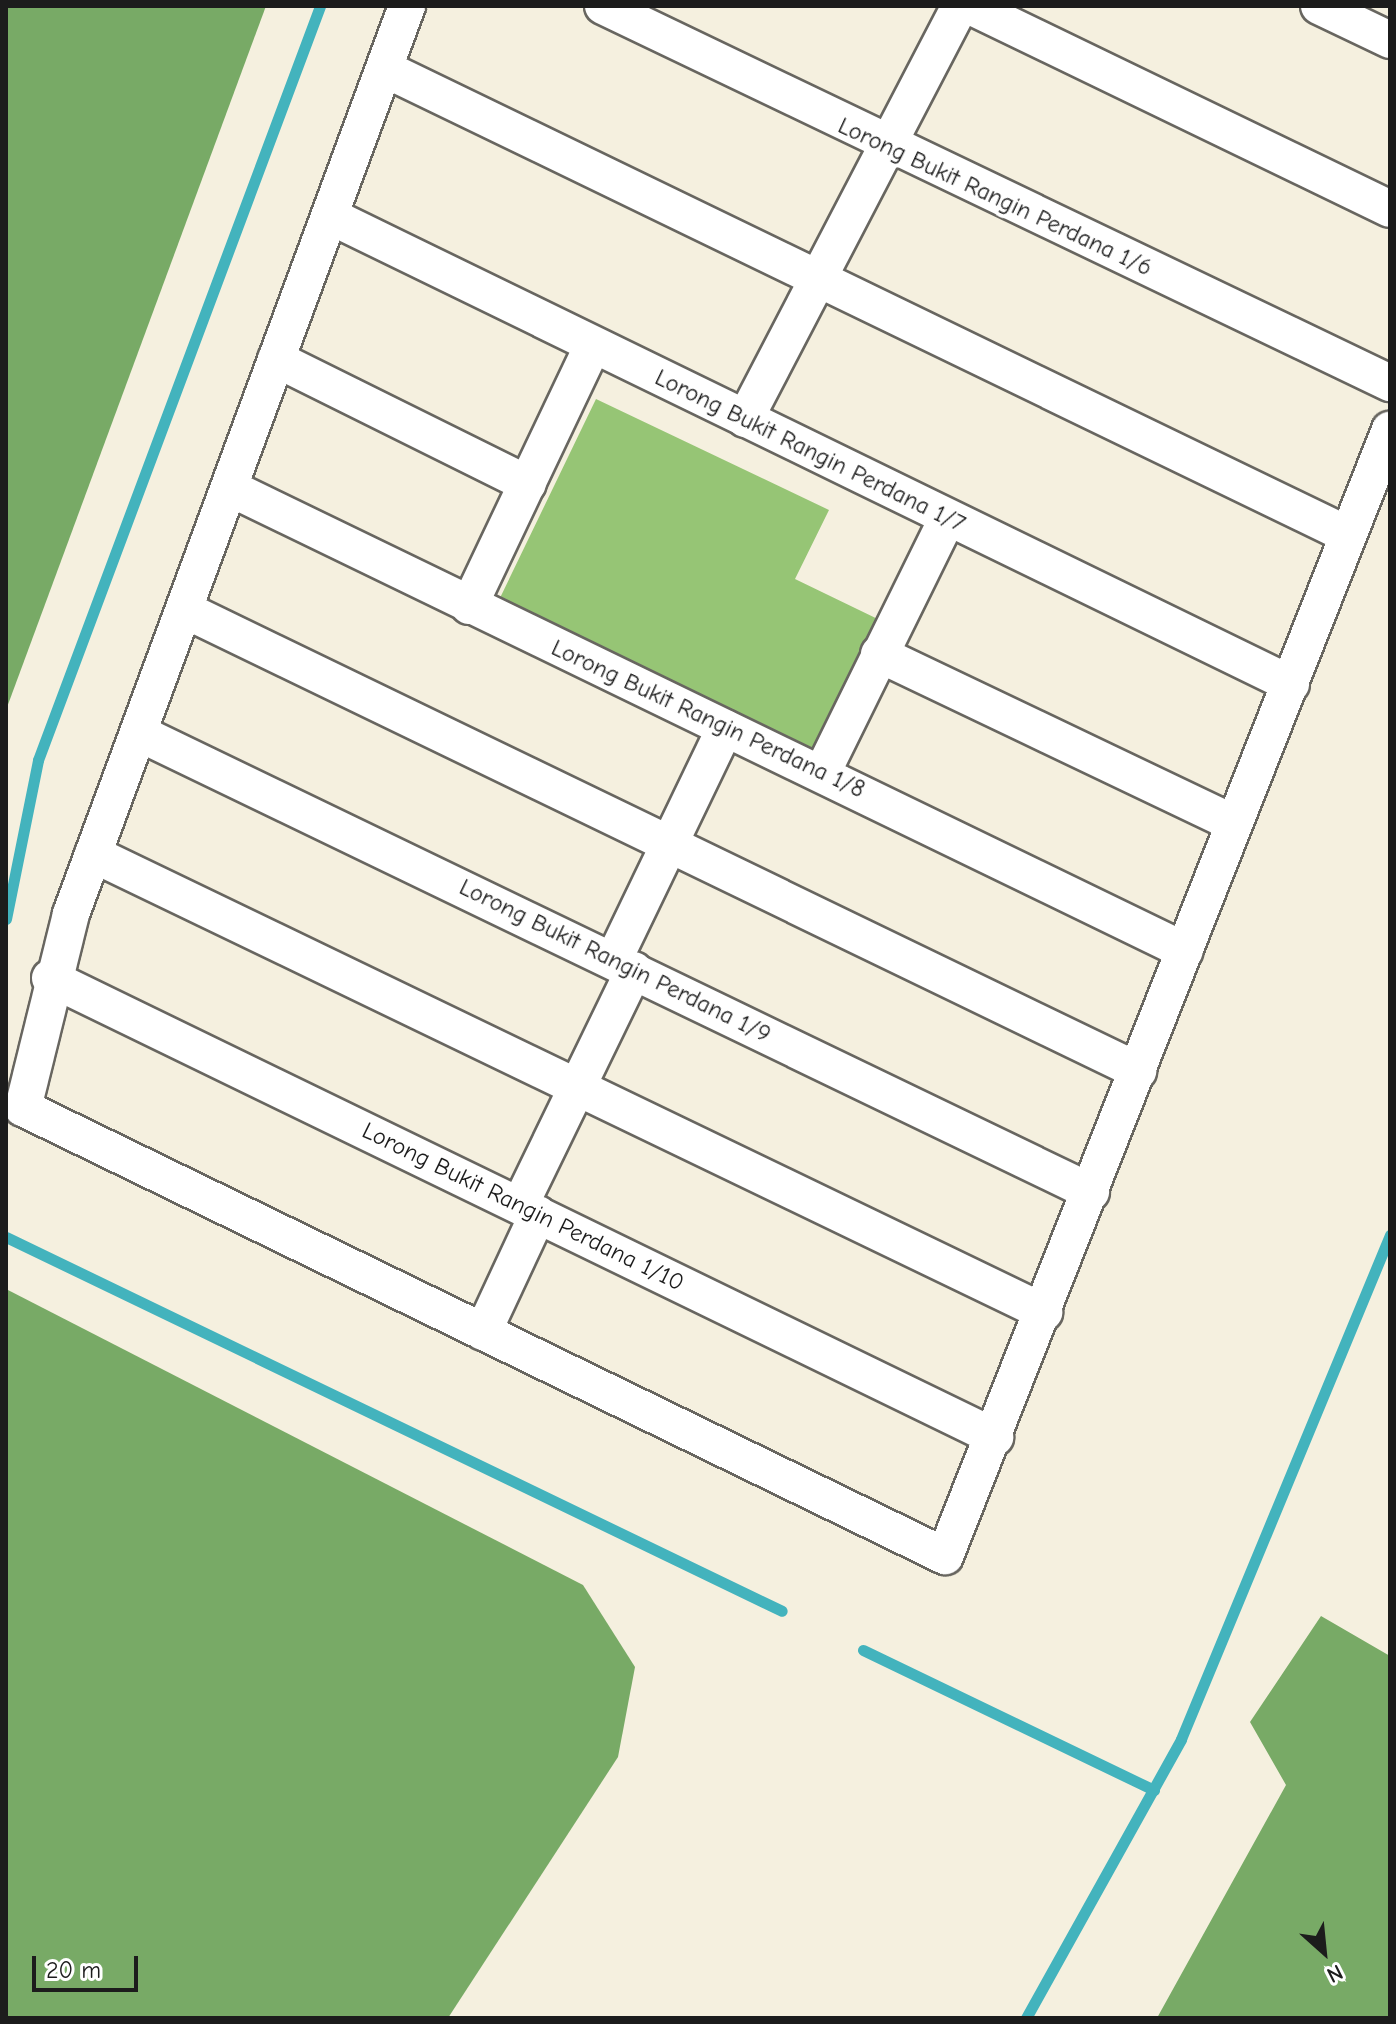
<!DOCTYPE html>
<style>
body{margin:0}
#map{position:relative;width:1396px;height:2024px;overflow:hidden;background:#f5f0df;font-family:"Comic Neue",sans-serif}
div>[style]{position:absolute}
.green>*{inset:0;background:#96c575}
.forest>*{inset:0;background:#78aa66}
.stream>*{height:11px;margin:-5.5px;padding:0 5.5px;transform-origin:5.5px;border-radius:5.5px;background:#43b3bd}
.roads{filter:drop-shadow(2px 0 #686660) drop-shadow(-2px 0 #686660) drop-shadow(0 2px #686660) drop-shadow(0 -2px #686660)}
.minor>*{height:36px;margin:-18px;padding:0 18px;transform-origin:18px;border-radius:18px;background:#fff}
span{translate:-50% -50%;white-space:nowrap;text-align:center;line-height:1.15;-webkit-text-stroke:8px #fff;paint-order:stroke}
.street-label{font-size:24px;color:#1c1c1c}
.frame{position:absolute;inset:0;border:8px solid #1c1c1c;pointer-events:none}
.north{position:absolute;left:1284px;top:1912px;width:80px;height:80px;-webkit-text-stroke:6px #fff;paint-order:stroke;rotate:153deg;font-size:22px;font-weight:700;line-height:32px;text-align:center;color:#1c1c1c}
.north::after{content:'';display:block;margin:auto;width:28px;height:36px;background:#1c1c1c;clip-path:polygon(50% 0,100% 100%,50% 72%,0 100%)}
.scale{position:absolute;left:32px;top:1956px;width:106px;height:36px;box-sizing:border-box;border:4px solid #1c1c1c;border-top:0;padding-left:10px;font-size:24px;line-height:28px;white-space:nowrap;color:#1c1c1c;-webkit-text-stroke:6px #fff;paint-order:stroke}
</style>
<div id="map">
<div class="green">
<div style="clip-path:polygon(596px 399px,829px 510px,795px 579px,888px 624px,824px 755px,499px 600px)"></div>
</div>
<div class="forest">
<div style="clip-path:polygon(6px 6px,266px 6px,6px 710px)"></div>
<div style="clip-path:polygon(6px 1289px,583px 1585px,635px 1667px,618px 1757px,448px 2018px,6px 2018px)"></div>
<div style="clip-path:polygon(1321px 1616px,1390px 1656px,1390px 2018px,1157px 2018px,1286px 1785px,1250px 1722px)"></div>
</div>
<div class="stream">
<div style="left:6px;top:919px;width:162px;rotate:-78.6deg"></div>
<div style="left:38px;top:760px;width:805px;rotate:-69.49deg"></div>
<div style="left:6px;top:1237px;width:861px;rotate:25.73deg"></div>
<div style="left:863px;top:1650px;width:323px;rotate:25.7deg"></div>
<div style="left:1026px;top:2018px;width:319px;rotate:-60.9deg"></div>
<div style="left:1181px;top:1739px;width:546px;rotate:-67.48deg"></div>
</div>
<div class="roads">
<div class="minor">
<div style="left:407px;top:6px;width:968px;rotate:110.31deg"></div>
<div style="left:71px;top:914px;width:200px;rotate:103.9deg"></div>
<div style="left:23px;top:1108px;width:1025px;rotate:25.92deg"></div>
<div style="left:945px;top:1556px;width:1211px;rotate:-68.44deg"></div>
<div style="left:603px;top:6px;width:873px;rotate:25.6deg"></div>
<div style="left:970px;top:6px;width:466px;rotate:25.8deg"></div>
<div style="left:1319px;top:6px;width:79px;rotate:25.6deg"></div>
<div style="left:385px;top:69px;width:1070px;rotate:25.82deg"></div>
<div style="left:330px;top:216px;width:1069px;rotate:25.97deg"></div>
<div style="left:276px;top:359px;width:281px;rotate:26.4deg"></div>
<div style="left:745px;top:419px;width:466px;rotate:-62.5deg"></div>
<div style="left:230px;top:488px;width:1061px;rotate:25.86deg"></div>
<div style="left:469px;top:606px;width:289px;rotate:-64.6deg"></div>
<div style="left:185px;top:610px;width:1059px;rotate:25.81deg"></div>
<div style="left:879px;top:654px;width:393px;rotate:25.5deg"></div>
<div style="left:139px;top:733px;width:1057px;rotate:25.74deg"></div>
<div style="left:822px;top:773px;width:283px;rotate:-63.8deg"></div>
<div style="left:93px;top:854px;width:1056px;rotate:25.72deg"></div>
<div style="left:614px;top:959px;width:256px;rotate:-64.3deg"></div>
<div style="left:50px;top:978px;width:1051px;rotate:25.91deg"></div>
<div style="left:520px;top:1205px;width:261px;rotate:-64.1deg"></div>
<div style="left:483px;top:1332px;width:130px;rotate:-65deg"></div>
</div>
</div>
<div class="street-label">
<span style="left:995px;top:197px;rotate:25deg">Lorong Bukit Rangin Perdana 1/6</span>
<span style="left:810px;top:451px;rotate:26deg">Lorong Bukit Rangin Perdana 1/7</span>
<span style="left:708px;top:719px;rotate:25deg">Lorong Bukit Rangin Perdana 1/8</span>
<span style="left:615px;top:961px;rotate:26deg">Lorong Bukit Rangin Perdana 1/9</span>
<span style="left:523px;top:1207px;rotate:26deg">Lorong Bukit Rangin Perdana 1/10</span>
</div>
<div class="frame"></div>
<div class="north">N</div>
<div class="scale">20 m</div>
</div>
